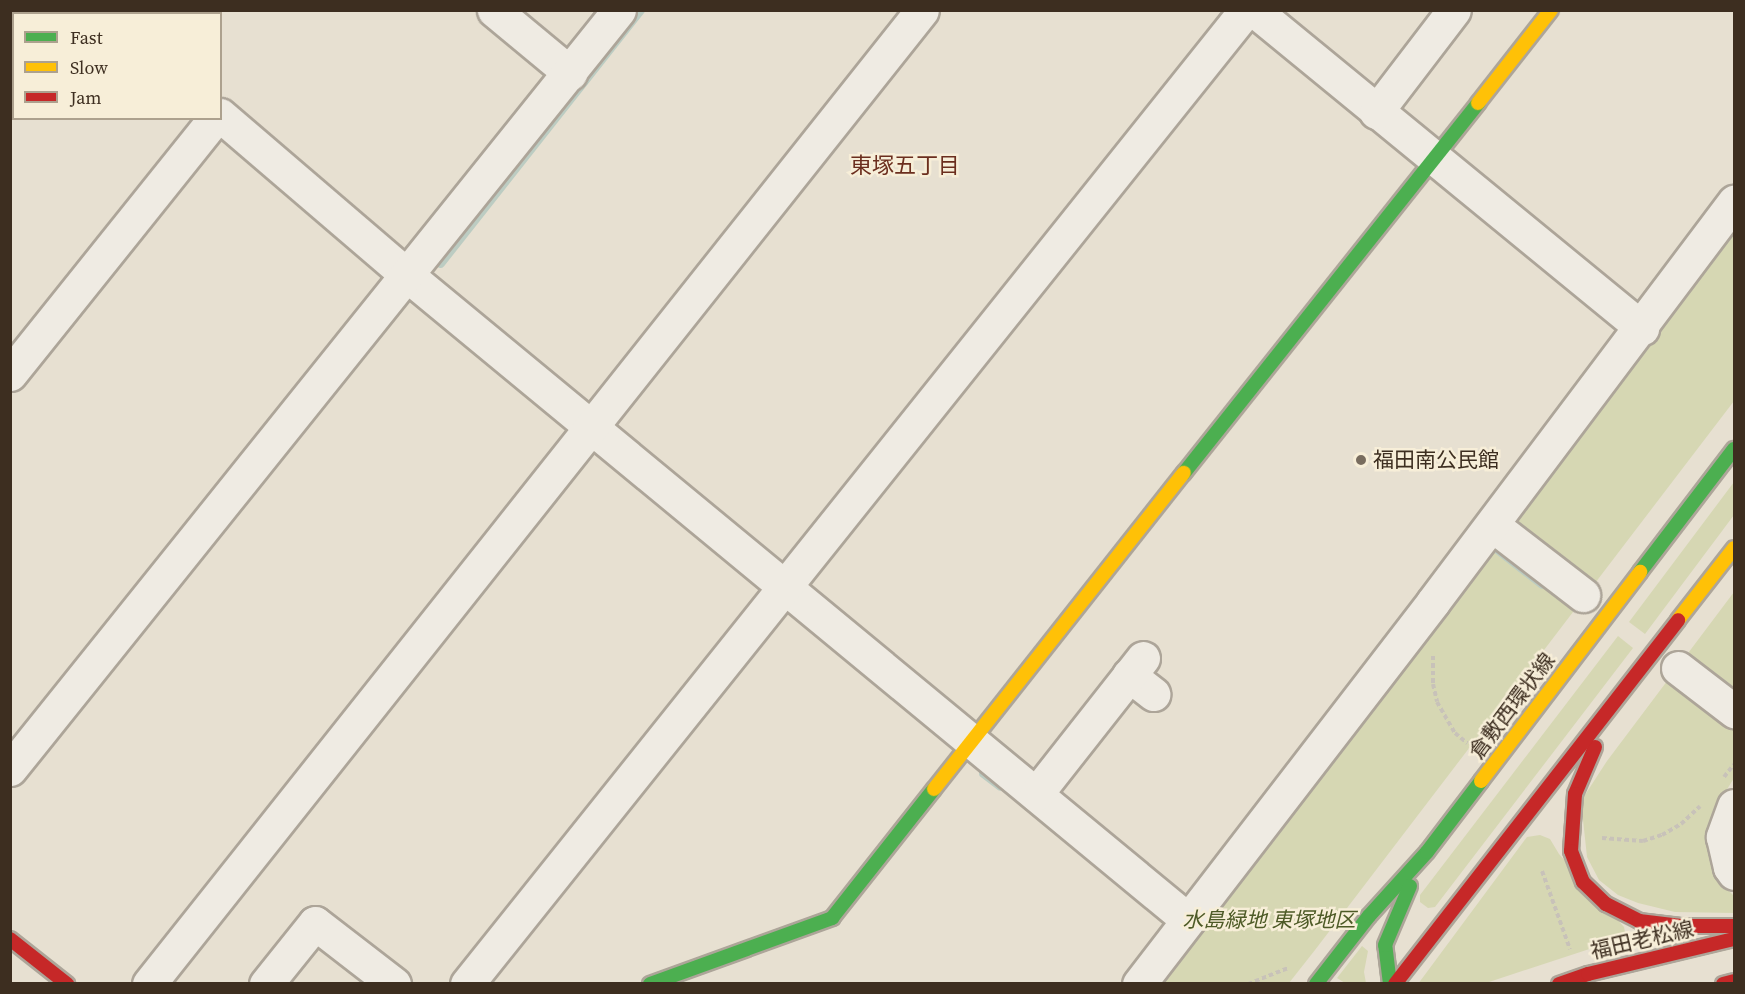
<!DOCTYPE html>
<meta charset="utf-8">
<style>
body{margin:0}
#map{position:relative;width:1745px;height:994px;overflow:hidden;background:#e7e0d1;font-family:"Source Serif 4","Noto Sans JP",serif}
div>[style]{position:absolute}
.green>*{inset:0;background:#d6d7b3}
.stream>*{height:9px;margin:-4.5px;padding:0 4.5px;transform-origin:4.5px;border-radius:4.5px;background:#bcccc2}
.path>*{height:4px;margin-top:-2px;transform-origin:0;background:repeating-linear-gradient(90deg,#c8c2b9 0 4.5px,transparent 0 7.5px)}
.roads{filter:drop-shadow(2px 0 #ada599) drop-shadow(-2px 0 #ada599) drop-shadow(0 2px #ada599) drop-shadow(0 -2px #ada599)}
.street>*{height:33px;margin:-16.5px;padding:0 16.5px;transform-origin:16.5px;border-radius:16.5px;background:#efebe3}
.fast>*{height:14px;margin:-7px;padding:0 7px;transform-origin:7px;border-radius:7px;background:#4caf50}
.slow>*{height:14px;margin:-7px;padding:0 7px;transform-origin:7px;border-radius:7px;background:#ffc107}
.jam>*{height:14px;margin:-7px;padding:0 7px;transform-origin:7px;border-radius:7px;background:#c62828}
.dots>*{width:16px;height:16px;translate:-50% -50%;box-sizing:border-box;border:3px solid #f7eed8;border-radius:50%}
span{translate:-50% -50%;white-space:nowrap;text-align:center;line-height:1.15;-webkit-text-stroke:5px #f7eed8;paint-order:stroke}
.poi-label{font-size:21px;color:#3d2e20}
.left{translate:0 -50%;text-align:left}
.street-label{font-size:21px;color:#3d2e20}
.park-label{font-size:21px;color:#4d5a26;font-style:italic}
.neighbourhood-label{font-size:22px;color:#6b2e1e}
.frame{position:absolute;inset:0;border:12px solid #3d2e20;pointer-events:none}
.legend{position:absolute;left:12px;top:12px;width:210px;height:108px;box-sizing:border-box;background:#f7eed8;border:2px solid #ada18e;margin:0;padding:8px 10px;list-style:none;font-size:18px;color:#3d2e20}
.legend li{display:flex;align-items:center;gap:12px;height:30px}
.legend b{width:30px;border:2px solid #ada18e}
</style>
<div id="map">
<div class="green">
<div style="clip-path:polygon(1734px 223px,1734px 401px,1315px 950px,1289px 983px,1152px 984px)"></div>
<div style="clip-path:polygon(1734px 482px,1734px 515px,1645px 634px,1629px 622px)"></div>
<div style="clip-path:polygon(1734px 592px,1734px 778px,1718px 804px,1709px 841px,1714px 870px,1719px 881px,1734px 896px,1734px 913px,1675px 912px,1638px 903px,1618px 895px,1599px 880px,1587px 857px,1581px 801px,1607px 761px)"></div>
<div style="clip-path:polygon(1618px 636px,1633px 648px,1435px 907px,1428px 908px,1420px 902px,1420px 895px)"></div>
<div style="clip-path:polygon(1540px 835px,1550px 839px,1559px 854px,1624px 927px,1626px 937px,1486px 983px,1418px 984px,1527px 837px)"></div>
<div style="clip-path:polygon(1362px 946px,1368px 951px,1364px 972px,1366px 983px,1345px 983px,1337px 978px)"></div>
</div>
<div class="stream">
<div style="left:70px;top:10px;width:6px;rotate:45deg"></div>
<div style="left:10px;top:13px;width:4px;rotate:-45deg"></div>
<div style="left:440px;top:263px;width:323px;rotate:-51.7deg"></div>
<div style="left:1492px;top:545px;width:63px;rotate:38deg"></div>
<div style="left:983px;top:773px;width:21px;rotate:37deg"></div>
</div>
<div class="path">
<div style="left:1433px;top:656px;width:28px;rotate:90deg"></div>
<div style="left:1433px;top:684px;width:18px;rotate:77deg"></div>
<div style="left:1437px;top:702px;width:36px;rotate:60deg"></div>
<div style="left:1455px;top:733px;width:16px;rotate:40deg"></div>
<div style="left:1724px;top:777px;width:16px;rotate:-52deg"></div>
<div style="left:1602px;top:838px;width:41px;rotate:4.2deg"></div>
<div style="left:1643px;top:841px;width:20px;rotate:-18deg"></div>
<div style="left:1662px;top:835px;width:22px;rotate:-30deg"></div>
<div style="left:1681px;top:824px;width:26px;rotate:-43deg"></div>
<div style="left:1542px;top:871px;width:83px;rotate:70.3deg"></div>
<div style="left:1248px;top:984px;width:43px;rotate:-21.8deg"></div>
</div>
<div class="roads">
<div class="street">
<div style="left:95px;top:10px;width:5px;rotate:53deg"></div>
<div style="left:494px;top:10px;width:99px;rotate:39.7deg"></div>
<div style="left:1254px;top:10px;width:502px;rotate:39.34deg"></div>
<div style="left:1376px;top:112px;width:128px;rotate:-52.6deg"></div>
<div style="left:220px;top:115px;width:246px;rotate:40.6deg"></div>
<div style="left:407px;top:275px;width:1013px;rotate:39.55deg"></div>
<div style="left:10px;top:374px;width:328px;rotate:-51.3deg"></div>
<div style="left:1500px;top:531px;width:105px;rotate:37.6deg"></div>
<div style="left:1678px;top:668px;width:71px;rotate:37.5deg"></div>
<div style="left:1129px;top:675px;width:31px;rotate:38deg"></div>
<div style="left:10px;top:769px;width:973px;rotate:-51.26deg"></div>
<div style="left:1036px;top:794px;width:173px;rotate:-51.8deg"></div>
<div style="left:1734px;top:806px;width:33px;rotate:110deg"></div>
<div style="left:1723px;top:837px;width:31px;rotate:77deg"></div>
<div style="left:1730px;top:867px;width:7px;rotate:56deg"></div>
<div style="left:149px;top:984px;width:1243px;rotate:-51.56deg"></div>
<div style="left:266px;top:984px;width:78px;rotate:-51.2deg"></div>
<div style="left:315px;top:923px;width:100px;rotate:37.7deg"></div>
<div style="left:467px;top:984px;width:1247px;rotate:-51.35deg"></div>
<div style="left:1139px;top:984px;width:482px;rotate:-52.4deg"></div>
<div style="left:1433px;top:602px;width:501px;rotate:-53.04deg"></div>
</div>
<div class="fast">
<div style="left:1184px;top:473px;width:473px;rotate:-51.5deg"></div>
<div style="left:1640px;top:572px;width:155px;rotate:-52.6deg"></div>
<div style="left:650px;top:984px;width:194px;rotate:-19.9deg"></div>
<div style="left:832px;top:918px;width:164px;rotate:-51.7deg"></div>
<div style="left:1316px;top:984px;width:86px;rotate:-52.1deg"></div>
<div style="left:1369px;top:916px;width:86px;rotate:-47.8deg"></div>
<div style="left:1427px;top:852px;width:89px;rotate:-52.7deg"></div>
<div style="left:1390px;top:984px;width:39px;rotate:-97deg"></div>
<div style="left:1385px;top:945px;width:64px;rotate:-67deg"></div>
</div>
<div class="slow">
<div style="left:1478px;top:103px;width:118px;rotate:-51.9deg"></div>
<div style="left:1678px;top:620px;width:91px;rotate:-52.1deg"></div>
<div style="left:1481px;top:781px;width:263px;rotate:-52.7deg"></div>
<div style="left:934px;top:789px;width:403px;rotate:-51.7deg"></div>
</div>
<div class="jam">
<div style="left:1595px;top:747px;width:51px;rotate:113.1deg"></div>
<div style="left:1575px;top:794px;width:57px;rotate:94deg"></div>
<div style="left:1571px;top:851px;width:33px;rotate:69deg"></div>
<div style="left:1583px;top:882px;width:32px;rotate:44deg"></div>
<div style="left:1606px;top:904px;width:37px;rotate:27deg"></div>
<div style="left:1639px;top:921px;width:42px;rotate:6.8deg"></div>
<div style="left:1681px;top:926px;width:53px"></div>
<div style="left:10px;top:939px;width:73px;rotate:38.3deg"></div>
<div style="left:1395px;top:984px;width:461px;rotate:-52.1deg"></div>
<div style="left:1559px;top:984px;width:31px;rotate:-19deg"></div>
<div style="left:1588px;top:974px;width:150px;rotate:-13.5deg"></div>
<div style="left:1723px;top:984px;width:11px;rotate:-15deg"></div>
</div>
</div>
<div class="dots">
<div style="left:1361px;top:460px;background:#786c5e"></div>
</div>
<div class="poi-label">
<span class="left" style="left:1373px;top:460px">福田南公民館</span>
</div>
<div class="street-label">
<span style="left:1512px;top:706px;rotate:-53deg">倉敷西環状線</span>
<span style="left:1642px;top:940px;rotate:-13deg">福田老松線</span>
</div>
<div class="park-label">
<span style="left:1269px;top:920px">水島緑地 東塚地区</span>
</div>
<div class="neighbourhood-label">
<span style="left:905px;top:166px">東塚五丁目</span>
</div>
<div class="frame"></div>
<ul class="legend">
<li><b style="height:8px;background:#4caf50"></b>Fast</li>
<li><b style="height:8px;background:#ffc107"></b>Slow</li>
<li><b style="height:8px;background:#c62828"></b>Jam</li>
</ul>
</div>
